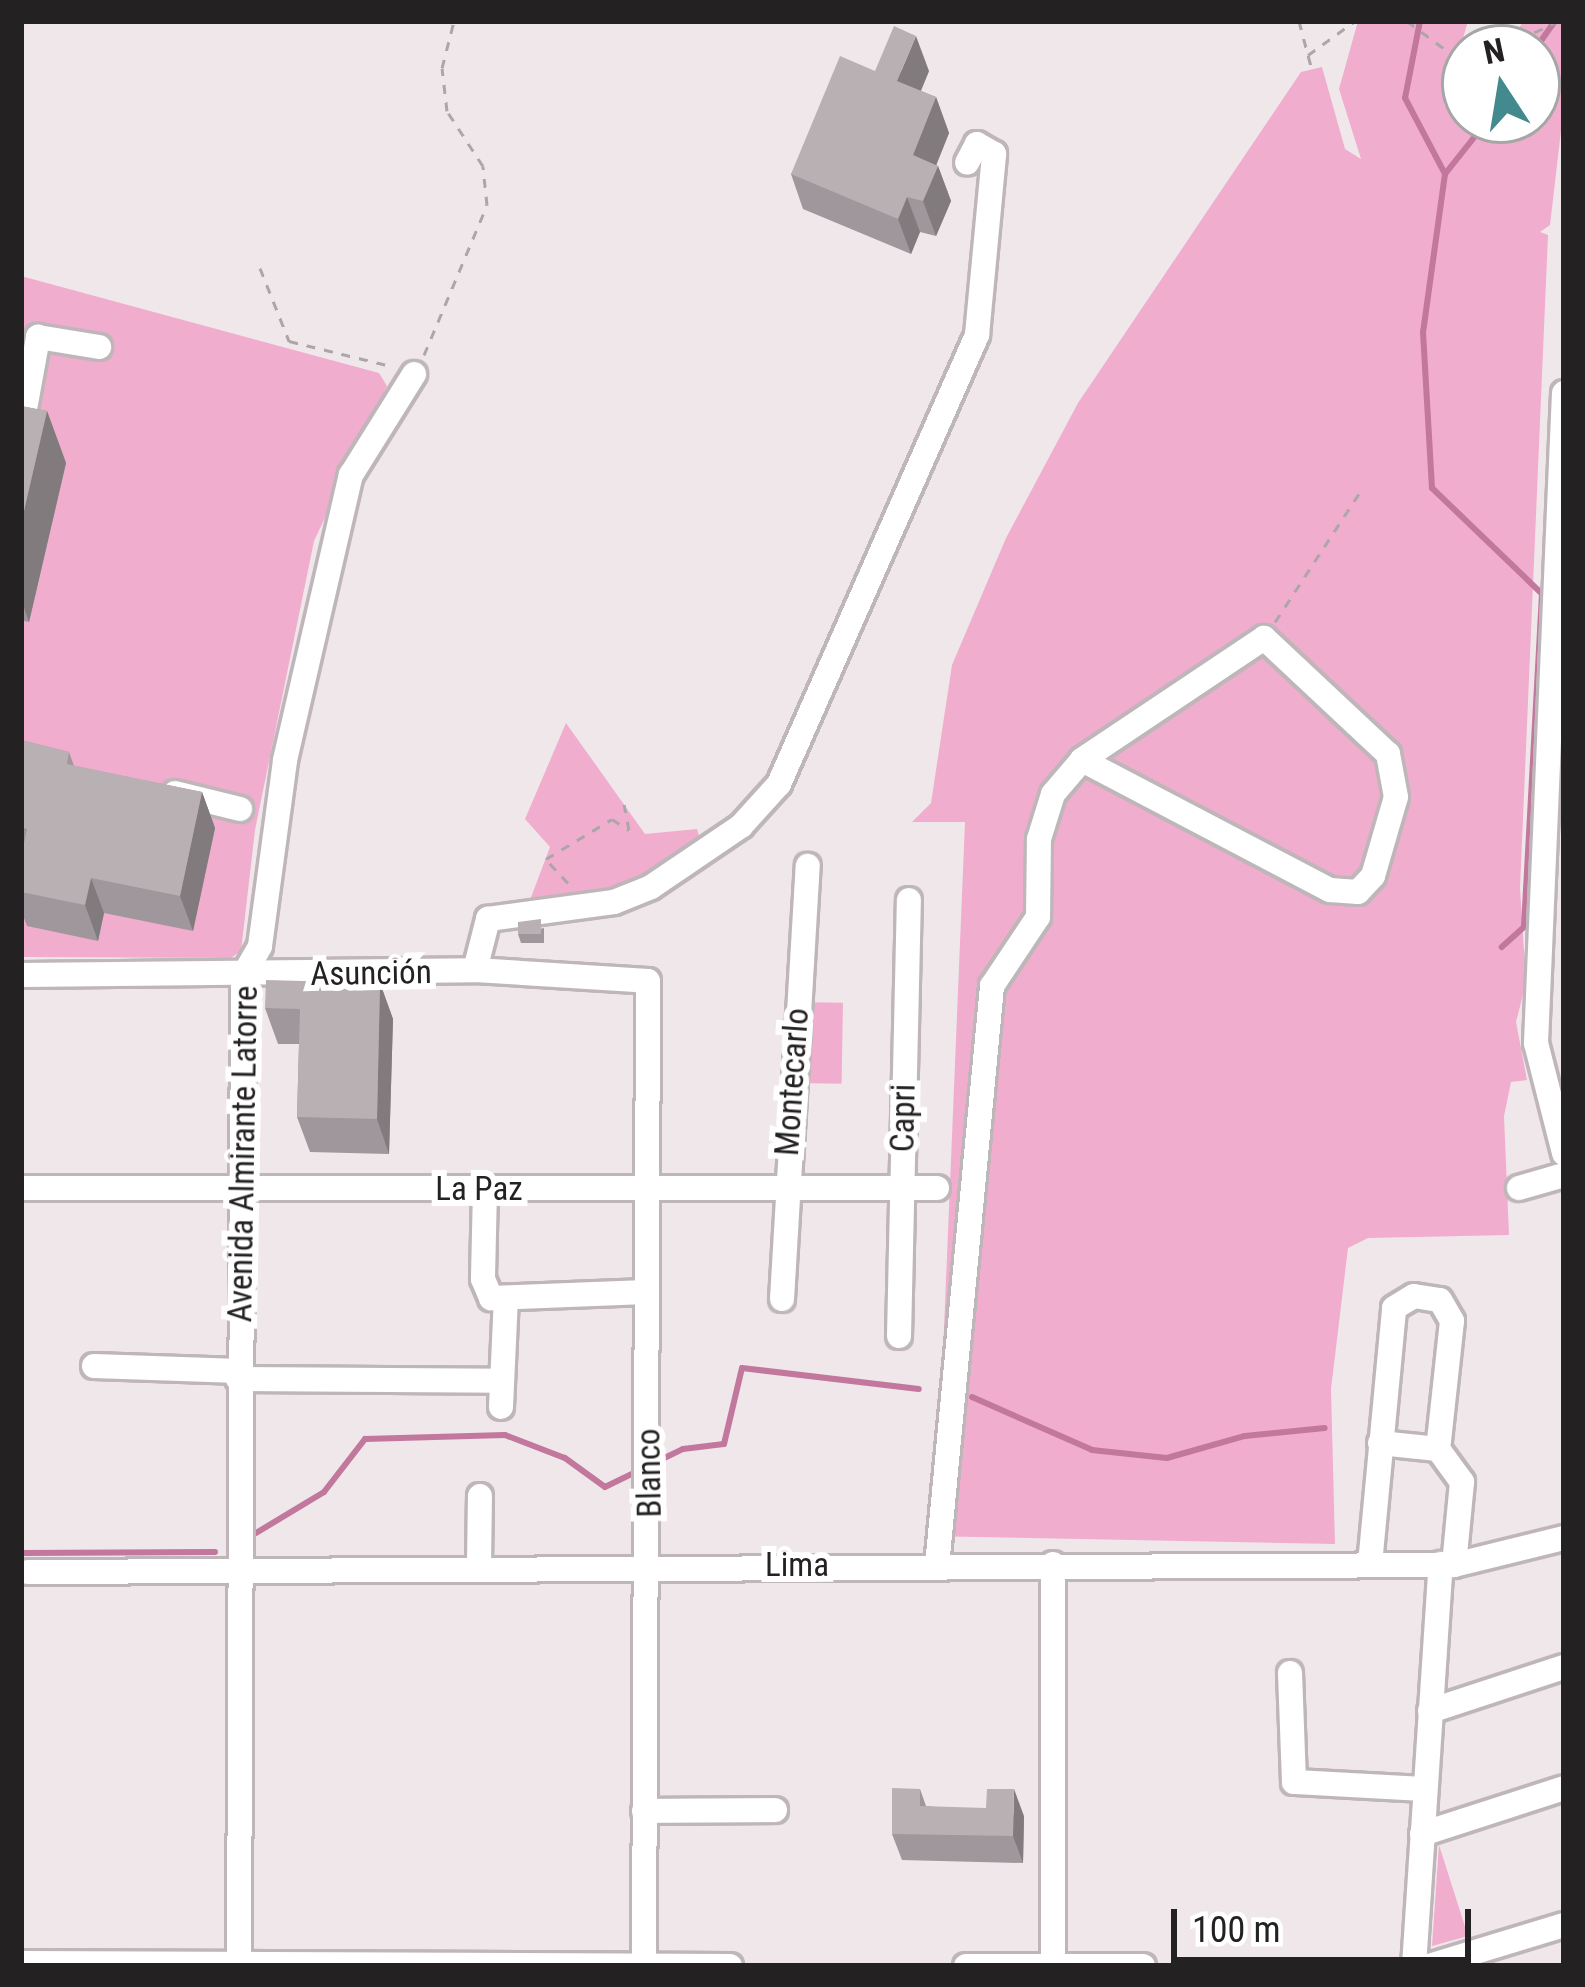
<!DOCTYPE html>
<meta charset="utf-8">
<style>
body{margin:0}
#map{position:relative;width:1585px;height:1987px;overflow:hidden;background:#f0e7eb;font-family:"Roboto Condensed",sans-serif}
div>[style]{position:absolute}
.green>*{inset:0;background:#f0adce;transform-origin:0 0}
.stream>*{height:6px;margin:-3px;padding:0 3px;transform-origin:3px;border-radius:3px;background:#c2779d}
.path>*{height:3px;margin-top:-1.5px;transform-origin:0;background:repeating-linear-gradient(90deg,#ada6a9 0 9px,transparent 0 18px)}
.roads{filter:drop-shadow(3px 0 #bfb6ba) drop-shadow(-3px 0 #bfb6ba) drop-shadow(0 3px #bfb6ba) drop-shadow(0 -3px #bfb6ba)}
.minor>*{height:24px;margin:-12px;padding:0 12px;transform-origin:12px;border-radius:12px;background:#fff}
.wall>*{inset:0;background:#9f979b}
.shaded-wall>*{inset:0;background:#827b7e}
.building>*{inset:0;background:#b9b0b4}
span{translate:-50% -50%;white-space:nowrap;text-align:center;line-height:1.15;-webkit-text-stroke:12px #fff;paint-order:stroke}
.street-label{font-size:33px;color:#242122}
.frame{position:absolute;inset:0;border:24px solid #242122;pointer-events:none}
.north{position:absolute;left:1441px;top:24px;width:120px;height:120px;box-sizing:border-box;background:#fff;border:3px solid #a7a6a7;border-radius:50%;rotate:348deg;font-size:33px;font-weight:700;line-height:48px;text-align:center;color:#242122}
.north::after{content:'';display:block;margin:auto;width:42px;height:54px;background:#428a8d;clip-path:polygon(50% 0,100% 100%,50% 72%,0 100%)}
.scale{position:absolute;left:1171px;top:1909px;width:300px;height:54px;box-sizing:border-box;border:6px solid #242122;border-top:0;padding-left:15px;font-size:36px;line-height:42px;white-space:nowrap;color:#242122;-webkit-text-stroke:9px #fff;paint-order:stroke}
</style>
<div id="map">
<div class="green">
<div style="clip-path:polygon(1358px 21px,1468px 21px,1444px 104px,1452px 117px,1465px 101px,1465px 120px,1537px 120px,1537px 48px,1504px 48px,1524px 21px,1564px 21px,1564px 105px,1550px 225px,1540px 232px,1548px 235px,1520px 888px,1526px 983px,1516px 1022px,1527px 1080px,1511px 1082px,1504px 1116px,1509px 1235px,1368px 1238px,1348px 1248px,1331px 1389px,1335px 1544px,925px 1536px,943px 1353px,965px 822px,912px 822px,931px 803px,952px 665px,1006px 538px,1078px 403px,1301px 72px,1322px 67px,1345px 149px,1361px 159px,1339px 89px)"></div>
<div style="clip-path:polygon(21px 276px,379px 373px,387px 386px,314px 541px,255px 830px,241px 951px,231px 958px,21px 957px)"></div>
<div style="clip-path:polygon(566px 723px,645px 834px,697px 829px,701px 842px,646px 880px,602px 897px,530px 900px,550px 847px,525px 819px)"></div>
<div style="left:793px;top:1002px;width:50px;height:81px;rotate:1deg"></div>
<div style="clip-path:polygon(1439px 1845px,1468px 1936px,1432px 1946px)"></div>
</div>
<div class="stream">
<div style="left:1420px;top:21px;width:78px;rotate:101deg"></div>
<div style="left:1405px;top:98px;width:86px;rotate:62.2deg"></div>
<div style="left:1445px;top:174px;width:160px;rotate:97.9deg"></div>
<div style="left:1423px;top:332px;width:156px;rotate:86.7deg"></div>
<div style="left:1432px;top:488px;width:153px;rotate:43.9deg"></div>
<div style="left:1542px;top:594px;width:333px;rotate:93.1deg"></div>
<div style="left:1524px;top:927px;width:30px;rotate:138deg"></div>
<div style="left:1536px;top:48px;width:33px;rotate:-55deg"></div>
<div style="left:1445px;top:174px;width:69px;rotate:-51.5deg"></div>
<div style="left:972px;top:1397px;width:131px;rotate:23.8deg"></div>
<div style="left:1092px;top:1450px;width:75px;rotate:6.1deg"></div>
<div style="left:1167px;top:1458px;width:81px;rotate:-15.8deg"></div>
<div style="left:1245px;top:1436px;width:80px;rotate:-5.7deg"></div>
<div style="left:652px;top:1464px;width:34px;rotate:-26deg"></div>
<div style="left:683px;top:1449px;width:41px;rotate:-7deg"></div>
<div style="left:724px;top:1444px;width:78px;rotate:-76.7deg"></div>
<div style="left:742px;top:1368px;width:178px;rotate:6.8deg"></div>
<div style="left:256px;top:1533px;width:79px;rotate:-31.1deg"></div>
<div style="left:324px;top:1492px;width:67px;rotate:-52.3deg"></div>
<div style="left:365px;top:1439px;width:140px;rotate:-1.6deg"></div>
<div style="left:505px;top:1435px;width:64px;rotate:21deg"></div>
<div style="left:565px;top:1458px;width:49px;rotate:35.9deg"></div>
<div style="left:605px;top:1487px;width:39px;rotate:-26deg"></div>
<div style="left:21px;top:1553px;width:194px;rotate:-0.3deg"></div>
</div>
<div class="path">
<div style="left:1299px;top:21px;width:51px;rotate:75.1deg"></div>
<div style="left:1407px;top:21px;width:72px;rotate:36.6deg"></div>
<div style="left:1502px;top:48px;width:62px;rotate:-25.7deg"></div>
<div style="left:1308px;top:55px;width:58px;rotate:-35.9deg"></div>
<div style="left:260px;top:268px;width:79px;rotate:68.3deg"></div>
<div style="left:289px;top:341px;width:105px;rotate:13.8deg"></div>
<div style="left:424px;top:355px;width:163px;rotate:-67.2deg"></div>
<div style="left:487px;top:205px;width:39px;rotate:-96deg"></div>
<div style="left:483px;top:166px;width:66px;rotate:-123.2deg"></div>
<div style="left:447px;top:111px;width:43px;rotate:-96.6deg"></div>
<div style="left:442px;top:68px;width:49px;rotate:-75.7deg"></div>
<div style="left:1275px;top:622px;width:155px;rotate:-56.8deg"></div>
<div style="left:568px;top:883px;width:33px;rotate:-133deg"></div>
<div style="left:546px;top:859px;width:77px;rotate:-31.2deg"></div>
<div style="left:612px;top:819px;width:20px;rotate:33deg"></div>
<div style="left:629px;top:830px;width:26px;rotate:-101deg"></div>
</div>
<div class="roads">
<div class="minor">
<div style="left:1564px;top:393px;width:651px;rotate:92.47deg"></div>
<div style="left:1536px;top:1043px;width:114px;rotate:75.7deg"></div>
<div style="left:21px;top:431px;width:96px;rotate:-79.7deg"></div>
<div style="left:38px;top:337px;width:62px;rotate:9.3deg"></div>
<div style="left:175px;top:793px;width:67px;rotate:13.8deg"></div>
<div style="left:475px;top:970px;width:53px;rotate:-75.7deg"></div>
<div style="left:488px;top:919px;width:127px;rotate:-7.7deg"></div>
<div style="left:614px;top:902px;width:40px;rotate:-22deg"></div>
<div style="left:651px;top:887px;width:109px;rotate:-34.1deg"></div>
<div style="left:741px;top:826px;width:57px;rotate:-47.9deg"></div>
<div style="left:779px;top:784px;width:491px;rotate:-66.2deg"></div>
<div style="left:977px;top:335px;width:182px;rotate:-84.6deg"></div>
<div style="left:994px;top:154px;width:20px;rotate:-150deg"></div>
<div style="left:977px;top:144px;width:21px;rotate:118deg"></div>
<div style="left:21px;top:975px;width:454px;rotate:-0.6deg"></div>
<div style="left:475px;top:970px;width:173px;rotate:3.6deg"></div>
<div style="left:648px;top:981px;width:985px;rotate:90.23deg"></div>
<div style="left:21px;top:1188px;width:916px"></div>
<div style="left:1519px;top:1188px;width:47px;rotate:-16.1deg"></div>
<div style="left:485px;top:1189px;width:90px;rotate:91.3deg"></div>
<div style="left:483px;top:1279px;width:21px;rotate:67deg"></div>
<div style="left:491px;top:1298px;width:156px;rotate:-2.2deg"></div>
<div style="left:782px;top:1299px;width:434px;rotate:-86.6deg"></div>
<div style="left:899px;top:1336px;width:436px;rotate:-88.7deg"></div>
<div style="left:94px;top:1366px;width:145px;rotate:2deg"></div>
<div style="left:238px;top:1379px;width:264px;rotate:0.4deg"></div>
<div style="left:501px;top:1407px;width:109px;rotate:-87.4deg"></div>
<div style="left:1380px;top:1443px;width:58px;rotate:5.9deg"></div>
<div style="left:1370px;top:1564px;width:257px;rotate:-84.6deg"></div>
<div style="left:1394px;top:1308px;width:23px;rotate:-31deg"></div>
<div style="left:1414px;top:1296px;width:26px;rotate:9deg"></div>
<div style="left:1440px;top:1300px;width:24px;rotate:60deg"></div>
<div style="left:1452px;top:1321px;width:129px;rotate:96.2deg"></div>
<div style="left:1438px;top:1449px;width:41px;rotate:54deg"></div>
<div style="left:1462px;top:1482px;width:83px;rotate:95.5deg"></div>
<div style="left:479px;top:1565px;width:69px;rotate:-89.2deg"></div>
<div style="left:937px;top:1566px;width:583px;rotate:-84.58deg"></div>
<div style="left:992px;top:986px;width:83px;rotate:-56.3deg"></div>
<div style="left:1038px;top:917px;width:78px;rotate:-89.3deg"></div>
<div style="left:1039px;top:839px;width:47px;rotate:-72.7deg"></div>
<div style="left:1053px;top:794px;width:45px;rotate:-49.5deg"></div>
<div style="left:1082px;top:760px;width:280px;rotate:27.7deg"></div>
<div style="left:1330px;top:890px;width:28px;rotate:4deg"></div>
<div style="left:1358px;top:892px;width:22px;rotate:-47deg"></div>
<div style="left:1373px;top:876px;width:82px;rotate:-73.8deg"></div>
<div style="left:1396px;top:797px;width:44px;rotate:-100.5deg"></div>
<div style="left:1388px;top:754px;width:170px;rotate:-136.9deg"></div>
<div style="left:1264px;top:638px;width:219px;rotate:146.2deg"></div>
<div style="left:28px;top:1572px;width:1426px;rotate:-0.28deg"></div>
<div style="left:1454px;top:1565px;width:113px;rotate:-13.8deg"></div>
<div style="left:1290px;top:1673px;width:109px;rotate:87.9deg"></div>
<div style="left:1294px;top:1782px;width:131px;rotate:3.1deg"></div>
<div style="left:1430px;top:1711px;width:141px;rotate:-18.2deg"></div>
<div style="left:644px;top:1811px;width:131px;rotate:-0.4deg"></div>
<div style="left:1422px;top:1834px;width:149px;rotate:-17.9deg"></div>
<div style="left:21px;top:1963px;width:709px;rotate:0.24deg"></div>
<div style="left:239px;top:1966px;width:990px;rotate:-89.77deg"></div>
<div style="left:243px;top:976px;width:34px;rotate:-60deg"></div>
<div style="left:260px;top:946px;width:188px;rotate:-82.3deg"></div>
<div style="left:285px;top:760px;width:293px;rotate:-77deg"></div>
<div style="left:351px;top:475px;width:119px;rotate:-58deg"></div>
<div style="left:966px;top:1966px;width:177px"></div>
<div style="left:1053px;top:1966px;width:402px;rotate:-90deg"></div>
<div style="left:1414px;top:1966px;width:403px;rotate:-86.2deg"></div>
<div style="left:1429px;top:1966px;width:141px;rotate:-16.9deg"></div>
</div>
</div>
<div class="wall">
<div style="clip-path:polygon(875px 71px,929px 71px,921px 91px,936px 97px,949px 133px,936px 165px,938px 166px,951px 201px,936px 236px,920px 232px,911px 254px,803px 209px,791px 174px)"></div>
<div style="clip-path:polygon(21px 406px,47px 411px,66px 463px,29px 622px,21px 620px)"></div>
<div style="clip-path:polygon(21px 740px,69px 752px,74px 766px,202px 792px,215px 828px,193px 931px,104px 913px,98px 941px,27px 926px,21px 910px)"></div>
<div style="clip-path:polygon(544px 928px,544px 943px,521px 943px,518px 934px)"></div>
<div style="clip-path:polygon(380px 983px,393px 1019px,389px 1154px,310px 1152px,297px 1117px,299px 1044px,278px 1044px,265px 1008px)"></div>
<div style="clip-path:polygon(920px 1789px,926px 1806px,1024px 1816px,1023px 1863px,902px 1860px,892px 1834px)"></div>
</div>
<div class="shaded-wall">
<div style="clip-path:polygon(916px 36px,929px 71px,910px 116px,897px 81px)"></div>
<div style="clip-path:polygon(936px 97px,949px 133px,926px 191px,913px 155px)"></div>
<div style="clip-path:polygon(938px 166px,951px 201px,936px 236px,923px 201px)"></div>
<div style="clip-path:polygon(907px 197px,920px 232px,911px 254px,898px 219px)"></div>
<div style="clip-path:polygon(47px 411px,66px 463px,29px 622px,21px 599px,21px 524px)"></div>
<div style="clip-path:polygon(202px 792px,215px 828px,193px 931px,180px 896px)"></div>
<div style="clip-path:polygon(91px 878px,104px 913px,98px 941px,85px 905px)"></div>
<div style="clip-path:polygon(380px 983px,393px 1019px,389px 1154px,377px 1119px)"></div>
<div style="clip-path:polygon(1014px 1789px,1024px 1816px,1023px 1863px,1013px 1836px)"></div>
</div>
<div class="building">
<div style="clip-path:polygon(894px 26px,916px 36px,897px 81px,936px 97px,913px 155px,938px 166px,923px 201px,907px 197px,898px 219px,791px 174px,840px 56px,875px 71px)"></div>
<div style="clip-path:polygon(21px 406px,47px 411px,21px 524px)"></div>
<div style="clip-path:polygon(21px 740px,69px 752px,67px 764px,202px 792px,180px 896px,91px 878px,85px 905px,21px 892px,21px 857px,27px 829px,21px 827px)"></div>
<div style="clip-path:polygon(541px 919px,541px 934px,518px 934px,518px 922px)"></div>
<div style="clip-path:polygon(266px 980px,380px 983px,377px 1119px,297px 1117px,300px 1009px,265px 1008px)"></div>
<div style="clip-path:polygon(892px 1788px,920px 1789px,920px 1806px,986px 1808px,987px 1789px,1014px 1789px,1013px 1836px,892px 1834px)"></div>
</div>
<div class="street-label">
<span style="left:371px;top:973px;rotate:-1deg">Asunción</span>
<span style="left:792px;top:1082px;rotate:-86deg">Montecarlo</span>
<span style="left:903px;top:1118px;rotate:-89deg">Capri</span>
<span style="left:243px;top:1154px;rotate:-89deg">Avenida Almirante Latorre</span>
<span style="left:479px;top:1189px">La Paz</span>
<span style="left:649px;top:1473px;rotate:-91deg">Blanco</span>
<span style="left:797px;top:1565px">Lima</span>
</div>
<div class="frame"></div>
<div class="north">N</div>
<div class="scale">100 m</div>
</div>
